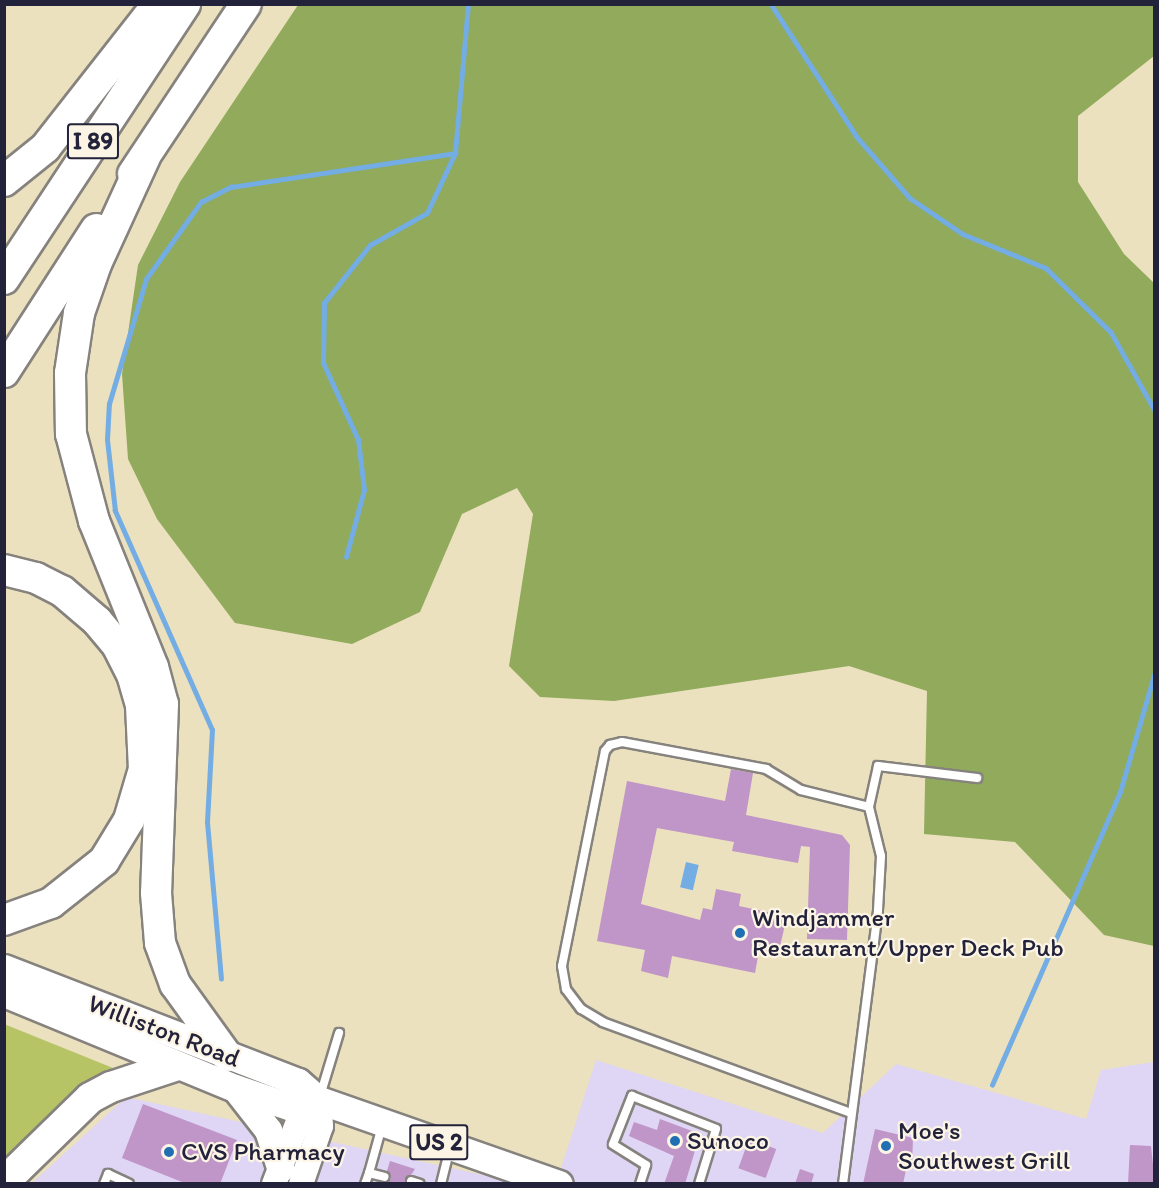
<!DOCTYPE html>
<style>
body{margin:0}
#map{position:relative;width:1159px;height:1188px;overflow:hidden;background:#ebe1bf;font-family:Itim,sans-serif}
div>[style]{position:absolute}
.built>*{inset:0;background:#dfd5f5}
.green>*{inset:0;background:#b7c466}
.forest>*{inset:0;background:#91aa5b}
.water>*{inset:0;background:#73ade3;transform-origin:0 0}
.stream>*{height:4.5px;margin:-2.25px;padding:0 2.25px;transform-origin:2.25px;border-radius:2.25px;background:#73ade3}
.building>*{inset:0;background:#c095c7;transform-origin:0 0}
.roads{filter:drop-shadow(2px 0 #86827d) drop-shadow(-2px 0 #86827d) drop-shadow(0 2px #86827d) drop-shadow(0 -2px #86827d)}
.service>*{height:8px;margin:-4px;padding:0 4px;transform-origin:4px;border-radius:4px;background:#fff}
.secondary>*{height:24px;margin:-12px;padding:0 12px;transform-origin:12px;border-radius:12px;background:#fff}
.primary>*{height:27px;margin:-13.5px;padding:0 13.5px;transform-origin:13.5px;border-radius:13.5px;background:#fff}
.motorway>*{height:30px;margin:-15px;padding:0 15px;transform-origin:15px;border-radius:15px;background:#fff}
.dots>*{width:16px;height:16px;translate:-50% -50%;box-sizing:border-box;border:3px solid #fcf5e5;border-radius:50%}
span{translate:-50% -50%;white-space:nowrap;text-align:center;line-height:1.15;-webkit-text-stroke:4.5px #fcf5e5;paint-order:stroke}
.shield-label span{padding:2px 4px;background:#fcf5e5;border:2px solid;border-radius:4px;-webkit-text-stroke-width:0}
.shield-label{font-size:24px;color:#22223b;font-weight:700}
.poi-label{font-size:26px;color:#22223b}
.left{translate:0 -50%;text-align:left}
.street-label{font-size:26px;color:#22223b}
.frame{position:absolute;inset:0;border:6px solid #22223b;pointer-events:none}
</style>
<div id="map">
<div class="built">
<div style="clip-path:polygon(596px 1060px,823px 1133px,896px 1064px,1086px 1119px,1101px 1070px,1154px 1062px,1154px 1183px,556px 1184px)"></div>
<div style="clip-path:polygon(126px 1097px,488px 1176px,511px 1183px,31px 1184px)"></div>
</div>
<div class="green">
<div style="clip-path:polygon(4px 1024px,118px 1070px,4px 1166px)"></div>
</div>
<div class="forest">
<div style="clip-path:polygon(298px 5px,1154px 5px,1154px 56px,1078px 116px,1078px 182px,1124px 254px,1154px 283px,1154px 946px,1104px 935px,1015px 842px,924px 834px,927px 691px,849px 666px,614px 701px,540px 697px,509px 666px,533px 514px,517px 488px,462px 514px,420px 612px,352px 644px,235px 623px,157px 519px,128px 459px,122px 374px,138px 265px,180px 182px)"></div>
</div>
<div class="water">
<div style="left:686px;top:862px;width:13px;height:26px;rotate:13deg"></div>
</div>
<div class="stream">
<div style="left:771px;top:4px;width:158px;rotate:57.1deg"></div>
<div style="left:857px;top:137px;width:81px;rotate:49deg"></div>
<div style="left:910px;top:198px;width:64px;rotate:34.2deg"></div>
<div style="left:963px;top:234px;width:90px;rotate:22.3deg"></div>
<div style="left:1046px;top:268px;width:91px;rotate:44.6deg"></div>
<div style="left:1111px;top:332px;width:88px;rotate:60.8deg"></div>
<div style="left:346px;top:557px;width:69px;rotate:-75deg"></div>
<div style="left:364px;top:490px;width:50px;rotate:-96.8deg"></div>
<div style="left:358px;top:440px;width:85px;rotate:-114.4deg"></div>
<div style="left:323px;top:363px;width:60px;rotate:-89deg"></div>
<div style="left:324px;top:303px;width:74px;rotate:-51.6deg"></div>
<div style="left:370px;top:245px;width:65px;rotate:-29.3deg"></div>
<div style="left:427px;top:213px;width:66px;rotate:-65deg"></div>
<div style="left:455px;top:153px;width:150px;rotate:-85deg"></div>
<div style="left:221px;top:979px;width:158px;rotate:-95.1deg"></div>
<div style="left:207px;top:822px;width:92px;rotate:-86.9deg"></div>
<div style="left:212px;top:730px;width:240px;rotate:-113.9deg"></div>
<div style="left:115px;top:511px;width:71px;rotate:-96.4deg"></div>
<div style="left:107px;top:440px;width:36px;rotate:-87deg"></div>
<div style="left:109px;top:404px;width:130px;rotate:-73.5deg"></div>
<div style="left:146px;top:279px;width:95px;rotate:-54.5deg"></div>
<div style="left:201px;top:202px;width:34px;rotate:-27deg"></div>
<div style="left:231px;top:187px;width:227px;rotate:-8.6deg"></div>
<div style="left:992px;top:1085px;width:320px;rotate:-66.4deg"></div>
<div style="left:1120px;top:792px;width:122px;rotate:-73.8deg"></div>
</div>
<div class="building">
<div style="clip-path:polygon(731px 769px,753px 773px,746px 815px,842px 835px,850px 845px,847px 940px,807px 939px,810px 847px,801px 846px,798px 863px,732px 851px,734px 842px,657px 828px,641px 904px,700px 920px,703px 908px,712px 910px,716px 889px,741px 894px,739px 906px,787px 916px,778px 955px,759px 951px,755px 973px,672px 956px,668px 978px,641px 971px,645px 950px,597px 941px,627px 781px,725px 801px)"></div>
<div style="clip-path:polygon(143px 1104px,237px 1140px,220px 1184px,187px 1184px,122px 1158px)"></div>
<div style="clip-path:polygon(660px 1119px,700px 1134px,685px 1184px,664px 1184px,674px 1156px,629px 1136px,634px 1122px,657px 1130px)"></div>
<div style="clip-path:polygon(875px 1129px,913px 1138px,912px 1166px,907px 1165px,903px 1184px,863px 1184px)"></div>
<div style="left:749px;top:1139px;width:29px;height:31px;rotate:20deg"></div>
<div style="clip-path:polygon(1130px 1145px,1151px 1146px,1155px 1184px,1128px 1184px)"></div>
<div style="clip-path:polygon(390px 1161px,415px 1169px,405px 1184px,383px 1184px,391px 1179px,387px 1171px)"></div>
<div style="clip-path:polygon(800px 1169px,814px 1174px,811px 1184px,795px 1184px)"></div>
</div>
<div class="roads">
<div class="service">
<div style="left:320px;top:1096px;width:66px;rotate:-73.2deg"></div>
<div style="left:851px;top:1113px;width:264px;rotate:-159.9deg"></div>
<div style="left:603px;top:1022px;width:26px;rotate:-149deg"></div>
<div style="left:581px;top:1009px;width:25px;rotate:-127deg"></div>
<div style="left:566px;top:989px;width:23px;rotate:-100deg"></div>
<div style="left:562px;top:966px;width:219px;rotate:-78.7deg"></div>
<div style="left:605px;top:751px;width:8px;rotate:-50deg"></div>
<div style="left:610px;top:745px;width:12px;rotate:-14deg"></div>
<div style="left:622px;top:742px;width:147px;rotate:10.6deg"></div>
<div style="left:766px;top:769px;width:41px;rotate:31deg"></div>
<div style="left:801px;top:790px;width:70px;rotate:14deg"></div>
<div style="left:382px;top:1126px;width:49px;rotate:105.5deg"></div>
<div style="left:369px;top:1173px;width:16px;rotate:14deg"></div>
<div style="left:411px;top:1181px;width:9px;rotate:18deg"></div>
<div style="left:104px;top:1184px;width:11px;rotate:-68deg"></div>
<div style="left:108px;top:1174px;width:23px;rotate:25deg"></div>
<div style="left:365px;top:1184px;width:12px;rotate:-70deg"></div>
<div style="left:441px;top:1184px;width:36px;rotate:-76deg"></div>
<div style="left:640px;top:1184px;width:20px;rotate:-72deg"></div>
<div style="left:646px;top:1165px;width:39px;rotate:-148deg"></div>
<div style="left:613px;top:1144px;width:52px;rotate:-68.4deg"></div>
<div style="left:632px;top:1096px;width:90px;rotate:21.4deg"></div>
<div style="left:716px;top:1129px;width:58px;rotate:107.2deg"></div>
<div style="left:843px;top:1184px;width:276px;rotate:-82.7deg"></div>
<div style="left:878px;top:910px;width:54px;rotate:-86.8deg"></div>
<div style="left:881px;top:856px;width:50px;rotate:-103.8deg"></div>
<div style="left:869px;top:807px;width:42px;rotate:-77.6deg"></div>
<div style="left:878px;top:766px;width:100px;rotate:6.9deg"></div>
</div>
<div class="secondary">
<div style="left:274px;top:1184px;width:70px;rotate:-69deg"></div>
<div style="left:299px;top:1119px;width:28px;rotate:-44deg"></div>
<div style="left:301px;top:1184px;width:61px;rotate:-71deg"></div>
<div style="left:321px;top:1126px;width:26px;rotate:-94deg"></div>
</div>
<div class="primary">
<div style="left:4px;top:968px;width:315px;rotate:21.2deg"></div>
<div style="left:298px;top:1082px;width:28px;rotate:41deg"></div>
<div style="left:319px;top:1100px;width:254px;rotate:19.3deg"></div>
<div style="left:4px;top:993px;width:250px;rotate:22.4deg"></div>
<div style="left:235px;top:1088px;width:59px;rotate:18.7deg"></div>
<div style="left:291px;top:1107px;width:29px;rotate:-14deg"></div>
<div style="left:236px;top:1089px;width:52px;rotate:52deg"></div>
<div style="left:268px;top:1130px;width:40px;rotate:72deg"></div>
</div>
<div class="motorway">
<div style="left:145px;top:157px;width:118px;rotate:114.6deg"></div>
<div style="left:96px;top:264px;width:52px;rotate:109.1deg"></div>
<div style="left:79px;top:313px;width:61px;rotate:98.5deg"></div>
<div style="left:70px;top:373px;width:61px;rotate:89.1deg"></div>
<div style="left:71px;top:434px;width:90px;rotate:75.2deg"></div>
<div style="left:94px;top:521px;width:157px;rotate:68deg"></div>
<div style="left:153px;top:667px;width:38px;rotate:75deg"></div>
<div style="left:163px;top:704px;width:189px;rotate:92.1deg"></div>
<div style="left:156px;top:893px;width:50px;rotate:85.4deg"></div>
<div style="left:160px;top:943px;width:44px;rotate:69.9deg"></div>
<div style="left:175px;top:984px;width:89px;rotate:54.2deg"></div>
<div style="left:133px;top:174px;width:204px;rotate:-56.4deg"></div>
<div style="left:4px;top:181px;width:53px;rotate:-38.8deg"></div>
<div style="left:45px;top:148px;width:183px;rotate:-51.9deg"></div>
<div style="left:4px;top:279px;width:329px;rotate:-56.6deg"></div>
<div style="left:4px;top:372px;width:170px;rotate:-57.2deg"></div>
<div style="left:4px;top:570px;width:33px;rotate:14deg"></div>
<div style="left:36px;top:578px;width:29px;rotate:27deg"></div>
<div style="left:62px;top:591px;width:46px;rotate:40.6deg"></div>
<div style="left:97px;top:621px;width:31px;rotate:50deg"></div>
<div style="left:117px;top:645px;width:33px;rotate:63deg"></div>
<div style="left:132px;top:674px;width:33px;rotate:74deg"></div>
<div style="left:141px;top:706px;width:63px;rotate:87.3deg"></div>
<div style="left:144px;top:769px;width:53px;rotate:106.4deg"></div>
<div style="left:129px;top:820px;width:48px;rotate:121.4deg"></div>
<div style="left:104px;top:861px;width:68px;rotate:141.6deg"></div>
<div style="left:51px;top:903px;width:50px;rotate:160.1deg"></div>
<div style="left:4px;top:1182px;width:120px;rotate:-44.3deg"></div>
<div style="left:90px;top:1098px;width:24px;rotate:-28deg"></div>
<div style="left:111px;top:1087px;width:67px;rotate:-18.2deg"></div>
</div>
</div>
<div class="dots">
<div style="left:740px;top:933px;background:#1f6fb2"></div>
<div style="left:675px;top:1141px;background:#1f6fb2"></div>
<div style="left:886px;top:1146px;background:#1f6fb2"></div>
<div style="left:169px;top:1152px;background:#1f6fb2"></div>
</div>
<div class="shield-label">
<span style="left:93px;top:141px">I 89</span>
<span style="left:439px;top:1142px">US 2</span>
</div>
<div class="poi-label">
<span class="left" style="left:752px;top:933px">Windjammer<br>Restaurant/Upper Deck Pub</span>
<span class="left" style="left:898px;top:1146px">Moe's<br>Southwest Grill</span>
<span class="left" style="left:687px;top:1141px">Sunoco</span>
<span class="left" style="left:181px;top:1152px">CVS Pharmacy</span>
</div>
<div class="street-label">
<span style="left:164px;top:1031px;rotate:21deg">Williston Road</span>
</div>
<div class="frame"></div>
</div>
